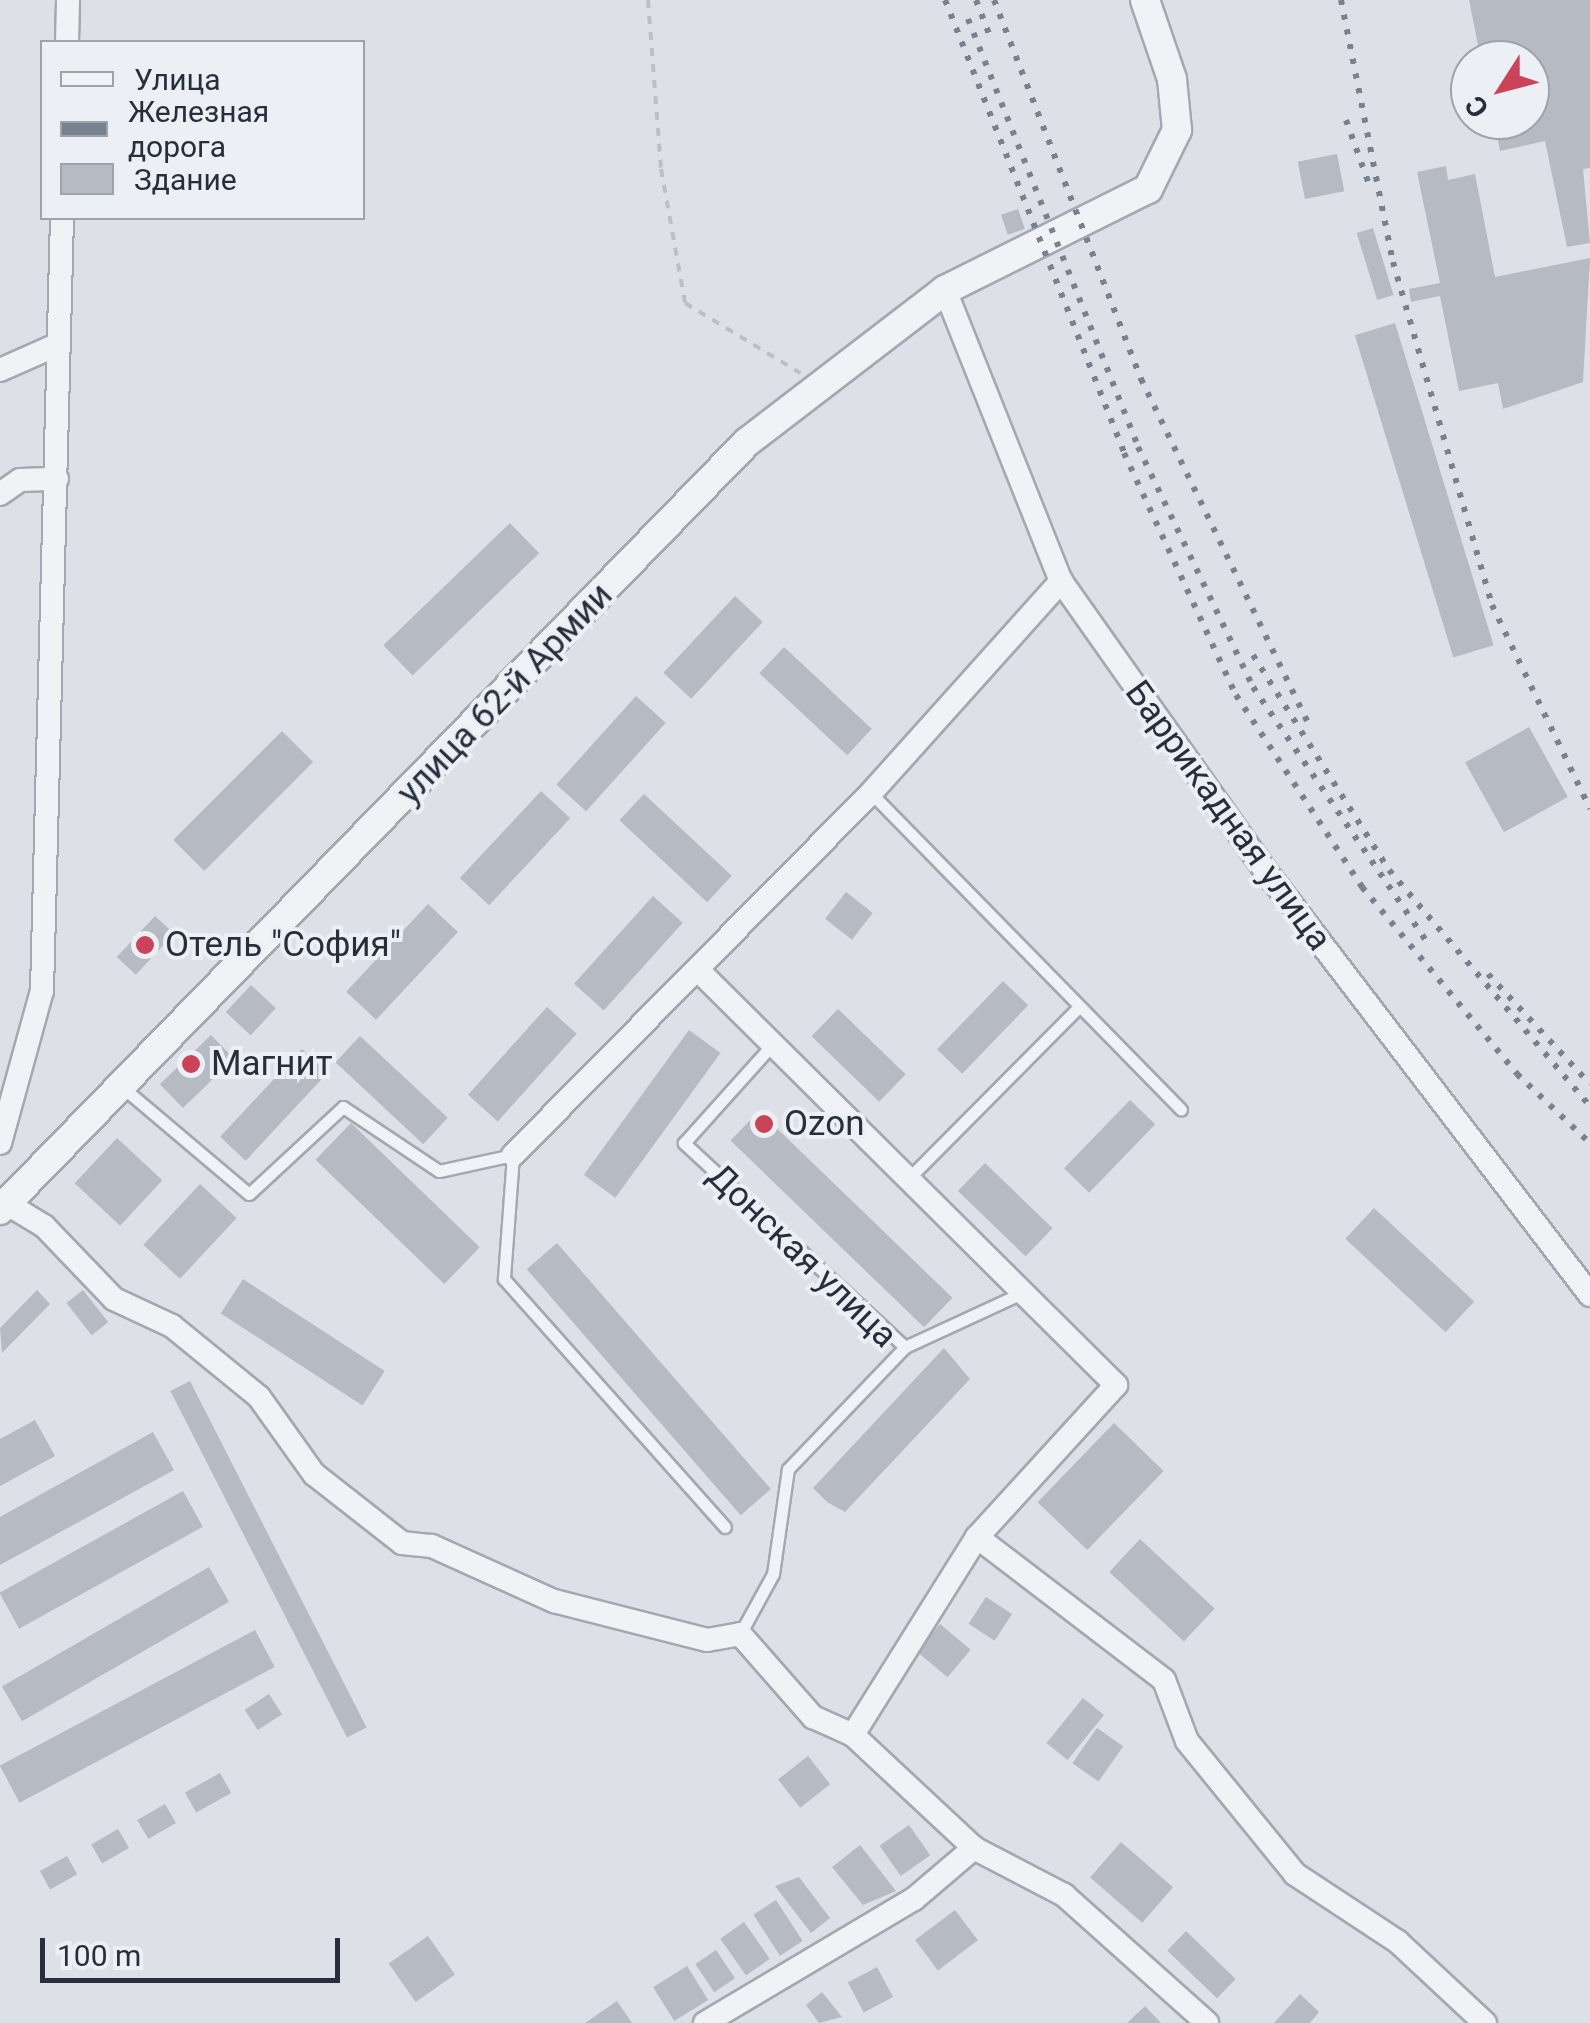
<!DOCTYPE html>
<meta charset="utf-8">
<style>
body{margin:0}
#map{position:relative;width:1590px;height:2023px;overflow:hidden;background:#dde1e7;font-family:Roboto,sans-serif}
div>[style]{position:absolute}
.building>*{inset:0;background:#b5bac3;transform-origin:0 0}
.path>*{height:4px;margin-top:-2px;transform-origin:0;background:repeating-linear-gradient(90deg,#bcbfc5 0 8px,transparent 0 16px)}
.roads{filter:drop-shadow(2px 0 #a3a8b1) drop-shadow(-2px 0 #a3a8b1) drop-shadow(0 2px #a3a8b1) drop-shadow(0 -2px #a3a8b1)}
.service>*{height:11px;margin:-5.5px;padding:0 5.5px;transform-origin:5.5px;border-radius:5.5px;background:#f0f2f5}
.minor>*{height:22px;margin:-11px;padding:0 11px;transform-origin:11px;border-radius:11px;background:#f0f2f5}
.tertiary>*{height:28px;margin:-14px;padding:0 14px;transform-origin:14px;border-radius:14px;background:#f0f2f5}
.rail>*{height:6px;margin-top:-3px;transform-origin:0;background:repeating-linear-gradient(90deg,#778190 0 5px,transparent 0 15px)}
.dots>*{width:28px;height:28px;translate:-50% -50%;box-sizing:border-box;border:5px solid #ecf0f5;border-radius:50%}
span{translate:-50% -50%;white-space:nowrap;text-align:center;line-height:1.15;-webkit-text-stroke:8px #ecf0f5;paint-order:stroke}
.street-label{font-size:35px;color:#272f3d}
.poi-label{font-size:35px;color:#272f3d}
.left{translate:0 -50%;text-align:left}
.legend{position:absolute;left:40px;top:40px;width:325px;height:180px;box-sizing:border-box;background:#ecf0f5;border:2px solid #9da3ab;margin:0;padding:12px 18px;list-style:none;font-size:30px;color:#272f3d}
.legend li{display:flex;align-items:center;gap:20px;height:50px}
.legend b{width:50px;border:2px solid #9da3ab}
.north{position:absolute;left:1450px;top:40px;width:100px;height:100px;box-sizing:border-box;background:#ecf0f5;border:2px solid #9da3ab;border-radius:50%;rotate:234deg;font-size:28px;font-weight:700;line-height:40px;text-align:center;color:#272f3d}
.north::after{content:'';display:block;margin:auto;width:35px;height:45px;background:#cb4359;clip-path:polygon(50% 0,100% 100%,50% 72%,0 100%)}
.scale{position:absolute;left:40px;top:1938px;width:300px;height:45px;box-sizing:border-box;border:5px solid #272f3d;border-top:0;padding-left:12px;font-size:30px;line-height:35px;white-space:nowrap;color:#272f3d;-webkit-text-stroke:8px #ecf0f5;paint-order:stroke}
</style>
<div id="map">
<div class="building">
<div style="clip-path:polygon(1469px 0,1590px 0,1590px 168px,1583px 169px,1590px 243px,1567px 247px,1545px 141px,1500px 151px,1494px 120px,1530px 120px,1530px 60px,1481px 60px)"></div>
<div style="left:1337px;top:154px;width:38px;height:40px;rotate:79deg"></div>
<div style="clip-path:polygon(1446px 166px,1448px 180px,1475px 174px,1495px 277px,1590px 258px,1583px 382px,1503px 409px,1498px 383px,1459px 391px,1440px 296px,1411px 302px,1409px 289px,1440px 283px,1417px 172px)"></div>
<div style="left:1018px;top:209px;width:21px;height:18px;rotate:71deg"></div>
<div style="left:1373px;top:228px;width:70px;height:17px;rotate:73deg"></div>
<div style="left:1395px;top:323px;width:337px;height:42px;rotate:73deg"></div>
<div style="left:510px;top:523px;width:42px;height:176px;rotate:46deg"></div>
<div style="left:735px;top:596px;width:38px;height:105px;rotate:43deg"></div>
<div style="left:784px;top:647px;width:120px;height:36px;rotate:43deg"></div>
<div style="left:636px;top:696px;width:40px;height:119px;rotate:42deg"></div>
<div style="left:1529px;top:727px;width:80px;height:73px;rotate:61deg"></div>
<div style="left:282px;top:731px;width:44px;height:154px;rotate:45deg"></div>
<div style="left:541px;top:791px;width:40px;height:119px;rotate:43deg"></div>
<div style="left:644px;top:794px;width:120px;height:36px;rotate:43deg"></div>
<div style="left:846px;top:892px;width:34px;height:34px;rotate:38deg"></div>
<div style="left:653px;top:896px;width:40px;height:118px;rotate:42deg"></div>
<div style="left:428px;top:904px;width:41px;height:120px;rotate:43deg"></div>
<div style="left:155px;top:916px;width:26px;height:56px;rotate:43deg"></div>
<div style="left:1003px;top:981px;width:35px;height:95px;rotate:44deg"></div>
<div style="left:251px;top:985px;width:34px;height:37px;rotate:43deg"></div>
<div style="left:547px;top:1007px;width:40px;height:118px;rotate:42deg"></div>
<div style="left:838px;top:1009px;width:94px;height:38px;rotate:44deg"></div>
<div style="left:689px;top:1030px;width:39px;height:179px;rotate:36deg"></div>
<div style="left:211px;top:1035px;width:33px;height:71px;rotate:46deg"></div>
<div style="left:360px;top:1036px;width:120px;height:36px;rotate:43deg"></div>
<div style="left:302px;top:1049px;width:35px;height:120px;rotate:43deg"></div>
<div style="left:1130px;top:1100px;width:35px;height:95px;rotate:44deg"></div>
<div style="left:759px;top:1111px;width:269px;height:41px;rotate:44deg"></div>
<div style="left:351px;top:1123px;width:179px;height:51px;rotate:44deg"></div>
<div style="left:117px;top:1138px;width:62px;height:62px;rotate:43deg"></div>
<div style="left:985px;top:1163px;width:94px;height:39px;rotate:44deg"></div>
<div style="left:200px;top:1184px;width:50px;height:83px;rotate:43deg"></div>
<div style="left:1374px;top:1208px;width:137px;height:42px;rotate:43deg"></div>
<div style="left:557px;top:1243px;width:326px;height:40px;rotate:49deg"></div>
<div style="left:243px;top:1279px;width:169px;height:41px;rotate:33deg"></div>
<div style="clip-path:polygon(37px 1290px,50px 1304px,2px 1353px,0 1328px)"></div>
<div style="left:83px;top:1290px;width:41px;height:21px;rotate:52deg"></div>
<div style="clip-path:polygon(944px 1348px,970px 1379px,845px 1512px,827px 1502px,813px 1488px)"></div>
<div style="left:190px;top:1381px;width:389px;height:22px;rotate:63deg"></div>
<div style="clip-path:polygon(35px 1420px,55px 1456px,0 1486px,0 1439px)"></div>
<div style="left:1114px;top:1423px;width:69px;height:110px;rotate:44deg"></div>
<div style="clip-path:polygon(153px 1432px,174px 1470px,0 1565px,0 1517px)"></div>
<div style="left:183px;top:1491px;width:41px;height:210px;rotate:61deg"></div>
<div style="left:1140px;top:1539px;width:102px;height:45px;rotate:43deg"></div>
<div style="left:209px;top:1567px;width:40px;height:239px;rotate:60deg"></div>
<div style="left:986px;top:1597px;width:31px;height:32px;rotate:33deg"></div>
<div style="left:940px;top:1624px;width:40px;height:36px;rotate:40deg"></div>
<div style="left:255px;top:1630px;width:42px;height:289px;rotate:62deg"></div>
<div style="left:269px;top:1694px;width:24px;height:29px;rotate:57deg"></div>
<div style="left:1083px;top:1698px;width:27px;height:58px;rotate:39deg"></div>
<div style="left:1097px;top:1728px;width:32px;height:43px;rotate:35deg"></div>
<div style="left:808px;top:1756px;width:36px;height:38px;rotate:52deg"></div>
<div style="left:220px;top:1773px;width:23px;height:40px;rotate:61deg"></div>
<div style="left:165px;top:1804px;width:22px;height:32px;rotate:60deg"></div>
<div style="left:909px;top:1825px;width:37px;height:36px;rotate:55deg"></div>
<div style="left:118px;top:1829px;width:22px;height:31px;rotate:60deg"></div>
<div style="left:1121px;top:1842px;width:69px;height:47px;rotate:41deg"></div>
<div style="clip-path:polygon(860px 1845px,896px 1891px,863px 1905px,832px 1867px)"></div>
<div style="left:67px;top:1856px;width:21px;height:31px;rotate:61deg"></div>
<div style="clip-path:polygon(799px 1877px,830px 1918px,811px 1933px,775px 1886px)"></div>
<div style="left:776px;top:1900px;width:49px;height:27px;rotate:57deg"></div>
<div style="left:955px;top:1910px;width:38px;height:50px;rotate:53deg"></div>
<div style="left:744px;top:1922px;width:45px;height:29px;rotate:55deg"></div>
<div style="left:1186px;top:1931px;width:69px;height:27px;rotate:44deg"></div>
<div style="left:428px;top:1936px;width:47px;height:48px;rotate:55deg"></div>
<div style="left:716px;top:1950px;width:34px;height:25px;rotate:56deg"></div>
<div style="left:687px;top:1966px;width:40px;height:40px;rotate:58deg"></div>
<div style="left:877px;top:1967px;width:34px;height:33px;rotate:62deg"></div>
<div style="clip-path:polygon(822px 1992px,842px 2017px,819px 2023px,806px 2005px)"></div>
<div style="clip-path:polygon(1300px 1994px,1319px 2012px,1310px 2023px,1274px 2023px)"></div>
<div style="clip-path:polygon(617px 2001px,632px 2023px,585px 2023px)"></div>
<div style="clip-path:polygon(1145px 2006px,1161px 2023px,1127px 2023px)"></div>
</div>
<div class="path">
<div style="left:648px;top:0;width:169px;rotate:85.6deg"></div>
<div style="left:661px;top:169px;width:136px;rotate:79.8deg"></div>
<div style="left:685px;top:303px;width:135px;rotate:31.3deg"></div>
</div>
<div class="roads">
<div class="service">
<div style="left:871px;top:793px;width:443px;rotate:45.6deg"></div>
<div style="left:121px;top:1086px;width:167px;rotate:40.2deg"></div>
<div style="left:249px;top:1194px;width:128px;rotate:-42.8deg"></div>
<div style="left:343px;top:1107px;width:115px;rotate:33.7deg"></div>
<div style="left:439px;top:1171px;width:76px;rotate:-12.2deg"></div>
<div style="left:513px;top:1155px;width:124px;rotate:94.2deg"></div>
<div style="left:504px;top:1279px;width:332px;rotate:48.3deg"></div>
<div style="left:912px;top:1175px;width:233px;rotate:-45.2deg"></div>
<div style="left:905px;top:1347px;width:131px;rotate:-24.8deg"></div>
<div style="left:740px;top:1634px;width:68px;rotate:-61.2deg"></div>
<div style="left:773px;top:1574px;width:106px;rotate:-81.9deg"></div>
<div style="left:788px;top:1469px;width:169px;rotate:-46.2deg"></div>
<div style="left:905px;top:1347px;width:301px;rotate:-137.3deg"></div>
<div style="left:684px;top:1143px;width:132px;rotate:-48.1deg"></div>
</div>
<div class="minor">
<div style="left:67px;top:42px;width:42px;rotate:-88.6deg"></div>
<div style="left:945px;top:290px;width:313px;rotate:68.3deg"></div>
<div style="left:1061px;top:581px;width:359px;rotate:54.8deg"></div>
<div style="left:1268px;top:874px;width:530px;rotate:52.59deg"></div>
<div style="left:0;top:370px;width:64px;rotate:-23.8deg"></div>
<div style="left:0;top:494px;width:24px;rotate:-35deg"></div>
<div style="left:20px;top:480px;width:37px;rotate:-2deg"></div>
<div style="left:698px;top:970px;width:589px;rotate:44.79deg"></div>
<div style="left:1116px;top:1385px;width:206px;rotate:132.4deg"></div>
<div style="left:977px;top:1537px;width:234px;rotate:122.1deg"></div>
<div style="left:0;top:1143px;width:158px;rotate:-74.6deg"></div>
<div style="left:42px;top:991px;width:773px;rotate:-88.52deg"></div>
<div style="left:513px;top:1155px;width:509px;rotate:-45.32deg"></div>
<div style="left:871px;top:793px;width:285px;rotate:-48.1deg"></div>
<div style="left:6px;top:1203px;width:44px;rotate:31.2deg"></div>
<div style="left:44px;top:1226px;width:101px;rotate:46.2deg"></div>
<div style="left:114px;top:1299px;width:64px;rotate:25deg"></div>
<div style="left:172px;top:1326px;width:112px;rotate:39.2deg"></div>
<div style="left:259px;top:1397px;width:95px;rotate:54.5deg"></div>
<div style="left:314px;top:1474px;width:112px;rotate:38.1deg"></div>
<div style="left:402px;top:1543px;width:30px;rotate:6deg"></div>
<div style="left:432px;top:1546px;width:134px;rotate:24.3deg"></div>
<div style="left:554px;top:1601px;width:158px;rotate:14.3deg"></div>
<div style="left:707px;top:1640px;width:34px;rotate:-10deg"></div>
<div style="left:740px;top:1634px;width:111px;rotate:48.7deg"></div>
<div style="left:813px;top:1717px;width:44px;rotate:24.2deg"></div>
<div style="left:853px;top:1735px;width:166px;rotate:43deg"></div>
<div style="left:974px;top:1848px;width:102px;rotate:27.6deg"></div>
<div style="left:1064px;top:1895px;width:192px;rotate:41.8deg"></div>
<div style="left:977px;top:1537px;width:235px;rotate:37.4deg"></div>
<div style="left:1164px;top:1680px;width:65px;rotate:69.3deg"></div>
<div style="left:1187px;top:1741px;width:171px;rotate:50.9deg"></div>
<div style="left:1295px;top:1874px;width:123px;rotate:33.4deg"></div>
<div style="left:1398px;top:1942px;width:119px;rotate:43deg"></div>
<div style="left:705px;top:2023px;width:243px;rotate:-30.7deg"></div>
<div style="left:914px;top:1899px;width:79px;rotate:-40.4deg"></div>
</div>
<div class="tertiary">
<div style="left:0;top:1210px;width:1071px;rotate:-45.79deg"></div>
<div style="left:747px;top:442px;width:250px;rotate:-37.5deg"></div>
<div style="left:945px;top:290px;width:227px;rotate:-26.5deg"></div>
<div style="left:1148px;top:189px;width:66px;rotate:-63.8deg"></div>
<div style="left:1177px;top:130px;width:51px;rotate:-95.6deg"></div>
<div style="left:1172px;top:79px;width:83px;rotate:-108.9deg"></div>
</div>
</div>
<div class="rail">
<div style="left:945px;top:0;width:487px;rotate:68.4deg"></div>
<div style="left:1124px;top:453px;width:267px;rotate:65.2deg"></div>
<div style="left:1236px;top:695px;width:230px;rotate:56.7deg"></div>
<div style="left:1362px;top:887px;width:243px;rotate:50.3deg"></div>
<div style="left:1517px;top:1074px;width:100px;rotate:43.4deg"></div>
<div style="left:976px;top:0;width:36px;rotate:69deg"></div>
<div style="left:994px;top:0;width:407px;rotate:68.8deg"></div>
<div style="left:1141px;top:379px;width:387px;rotate:64.1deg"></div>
<div style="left:1341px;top:0;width:267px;rotate:78.8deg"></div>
<div style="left:1393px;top:262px;width:357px;rotate:73.9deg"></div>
<div style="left:1492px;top:605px;width:226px;rotate:64.3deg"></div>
<div style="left:968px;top:19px;width:461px;rotate:68.3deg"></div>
<div style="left:1138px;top:447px;width:266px;rotate:64.4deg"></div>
<div style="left:1253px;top:687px;width:312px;rotate:55.7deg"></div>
<div style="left:1346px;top:120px;width:74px;rotate:70.3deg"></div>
<div style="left:1253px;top:655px;width:254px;rotate:57.7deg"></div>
<div style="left:1389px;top:870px;width:310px;rotate:49.6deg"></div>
<div style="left:1488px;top:974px;width:150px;rotate:47.2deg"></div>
</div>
<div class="dots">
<div style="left:145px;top:945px;background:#cb4359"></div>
<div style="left:191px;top:1064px;background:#cb4359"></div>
<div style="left:764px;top:1124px;background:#cb4359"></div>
</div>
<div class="street-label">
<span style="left:505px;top:694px;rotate:-46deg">улица 62-й Армии</span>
<span style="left:1228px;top:816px;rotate:54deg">Баррикадная улица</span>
<span style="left:802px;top:1256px;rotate:44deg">Донская улица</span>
</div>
<div class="poi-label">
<span class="left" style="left:165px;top:945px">Отель "София"</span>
<span class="left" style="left:211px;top:1064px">Магнит</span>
<span class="left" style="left:784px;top:1124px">Ozon</span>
</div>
<ul class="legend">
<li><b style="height:12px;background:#f0f2f5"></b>Улица</li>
<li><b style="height:12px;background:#778190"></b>Железная дорога</li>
<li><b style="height:28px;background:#b5bac3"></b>Здание</li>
</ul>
<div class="north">С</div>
<div class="scale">100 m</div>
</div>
